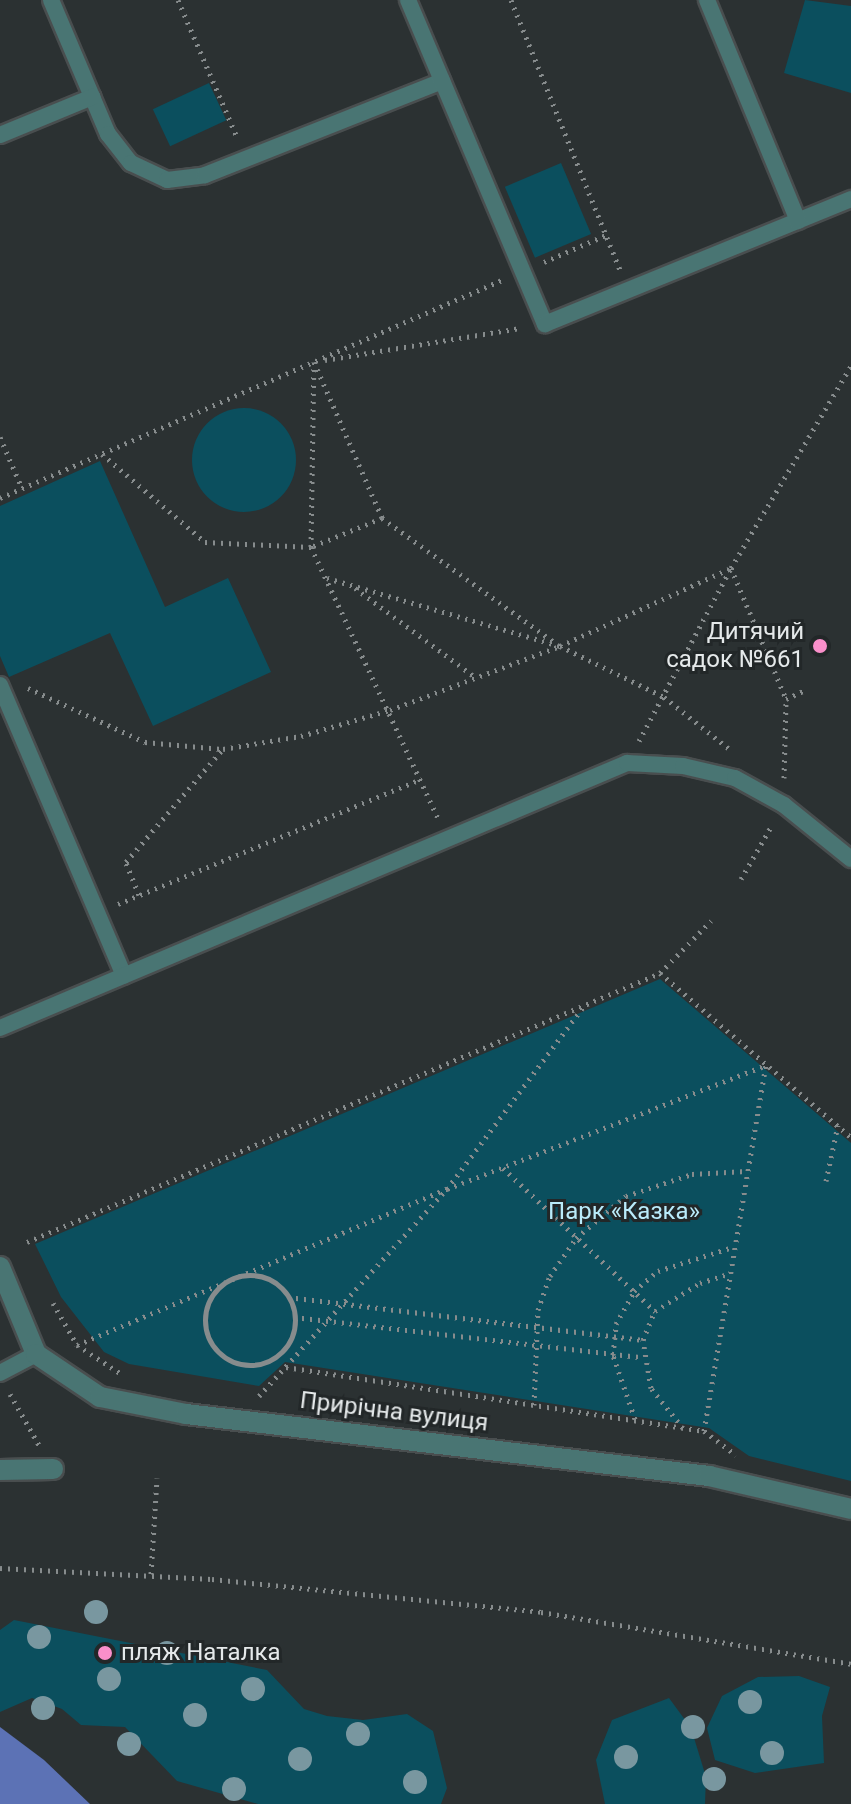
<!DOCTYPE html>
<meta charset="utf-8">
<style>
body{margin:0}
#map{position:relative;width:851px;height:1804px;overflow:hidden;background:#2b3132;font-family:Roboto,sans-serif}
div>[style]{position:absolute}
.green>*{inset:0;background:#0b4f5e;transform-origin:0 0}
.round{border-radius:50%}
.water>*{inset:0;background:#5c72b5}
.path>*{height:5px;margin-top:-2.5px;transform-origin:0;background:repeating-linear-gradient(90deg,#878c8d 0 2px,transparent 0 8px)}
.path>.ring{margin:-2.5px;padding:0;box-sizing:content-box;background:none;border:5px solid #878c8d;border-radius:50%}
.roads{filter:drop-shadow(2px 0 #494e4f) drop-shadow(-2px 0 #494e4f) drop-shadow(0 2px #494e4f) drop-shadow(0 -2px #494e4f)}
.lane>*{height:16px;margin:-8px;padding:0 8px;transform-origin:8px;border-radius:8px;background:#497573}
.street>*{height:20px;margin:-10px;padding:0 10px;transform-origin:10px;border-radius:10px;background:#497573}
.trees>*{width:24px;height:24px;margin:-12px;border-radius:50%;background:#7997a0}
.dots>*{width:22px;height:22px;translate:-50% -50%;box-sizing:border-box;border:4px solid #222728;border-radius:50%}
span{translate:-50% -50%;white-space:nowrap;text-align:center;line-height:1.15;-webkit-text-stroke:6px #222728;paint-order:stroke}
.poi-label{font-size:24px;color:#e5e9ea}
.right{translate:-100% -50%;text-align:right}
.left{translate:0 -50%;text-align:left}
.park-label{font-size:24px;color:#b9ebfa}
.street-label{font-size:24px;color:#e5e9ea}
</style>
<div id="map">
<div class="green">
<div style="clip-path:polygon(805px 0,851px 6px,851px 93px,784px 73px)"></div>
<div style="left:209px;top:83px;width:41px;height:62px;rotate:65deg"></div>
<div style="left:561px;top:163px;width:77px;height:61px;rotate:67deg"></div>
<div class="round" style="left:192px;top:408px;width:104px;height:104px"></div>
<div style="clip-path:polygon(100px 461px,165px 607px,228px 578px,271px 672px,153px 726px,110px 633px,9px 677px,0 656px,0 506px)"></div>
<div style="clip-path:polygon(660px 979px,851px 1143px,851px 1481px,749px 1456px,709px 1428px,285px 1362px,259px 1386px,129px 1364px,104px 1352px,61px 1297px,35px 1244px)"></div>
<div style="clip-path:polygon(14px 1620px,267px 1670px,304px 1709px,327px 1716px,363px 1720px,407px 1714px,433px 1731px,447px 1788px,441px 1804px,258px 1804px,177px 1781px,125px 1727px,81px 1725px,62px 1709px,32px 1698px,0 1712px,0 1630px)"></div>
<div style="clip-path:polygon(799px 1676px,830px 1687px,822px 1716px,824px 1763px,755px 1773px,715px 1760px,707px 1728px,722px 1696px,758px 1677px)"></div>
<div style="clip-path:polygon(669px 1698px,691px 1728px,706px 1777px,705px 1804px,605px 1804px,596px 1760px,612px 1720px)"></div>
</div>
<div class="water">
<div style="clip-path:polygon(0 1727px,44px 1760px,90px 1804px,0 1804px)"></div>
</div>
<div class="path">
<div style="left:178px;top:0;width:151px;rotate:66.7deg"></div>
<div style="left:511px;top:0;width:291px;rotate:68deg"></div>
<div style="left:544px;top:262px;width:68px;rotate:-23.5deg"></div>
<div style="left:325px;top:360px;width:198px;rotate:-9.3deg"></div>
<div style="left:314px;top:362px;width:170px;rotate:66.4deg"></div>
<div style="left:382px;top:518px;width:77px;rotate:157.8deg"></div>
<div style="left:311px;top:547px;width:185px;rotate:-89.1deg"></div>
<div style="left:0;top:437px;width:56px;rotate:66.7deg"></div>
<div style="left:102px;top:454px;width:135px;rotate:40.5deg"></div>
<div style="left:205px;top:542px;width:106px;rotate:2.7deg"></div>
<div style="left:311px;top:547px;width:302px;rotate:64.9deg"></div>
<div style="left:0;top:498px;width:547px;rotate:-23.47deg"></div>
<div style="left:382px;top:518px;width:216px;rotate:35.8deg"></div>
<div style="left:327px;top:578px;width:243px;rotate:16.3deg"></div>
<div style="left:560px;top:646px;width:116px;rotate:26.1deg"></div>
<div style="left:664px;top:697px;width:87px;rotate:38.5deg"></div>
<div style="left:355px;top:588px;width:149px;rotate:36.6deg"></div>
<div style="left:28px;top:688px;width:129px;rotate:24.8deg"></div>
<div style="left:145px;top:742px;width:77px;rotate:5.2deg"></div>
<div style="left:639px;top:741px;width:196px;rotate:-62deg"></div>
<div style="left:731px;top:568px;width:235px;rotate:-59.3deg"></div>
<div style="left:784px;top:778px;width:79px;rotate:-88.5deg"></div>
<div style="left:741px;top:879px;width:62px;rotate:-60.1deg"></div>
<div style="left:139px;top:895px;width:35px;rotate:-112deg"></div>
<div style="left:126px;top:862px;width:149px;rotate:-49.4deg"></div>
<div style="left:223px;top:749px;width:79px;rotate:-9.5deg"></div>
<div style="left:301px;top:736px;width:93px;rotate:-16.3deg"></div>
<div style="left:390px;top:710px;width:182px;rotate:-20.6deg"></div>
<div style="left:560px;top:646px;width:188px;rotate:-24.5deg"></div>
<div style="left:731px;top:568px;width:142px;rotate:67.2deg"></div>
<div style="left:786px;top:699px;width:23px;rotate:-25deg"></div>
<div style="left:118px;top:904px;width:328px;rotate:-22.4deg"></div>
<div style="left:660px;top:973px;width:252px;rotate:40.7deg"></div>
<div style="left:503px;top:1168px;width:209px;rotate:43.3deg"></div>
<div style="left:826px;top:1181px;width:57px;rotate:-77.9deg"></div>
<div style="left:27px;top:1242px;width:688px;rotate:-23.02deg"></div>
<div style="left:660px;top:973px;width:73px;rotate:-45.6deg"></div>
<div class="ring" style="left:205px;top:1275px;width:85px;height:85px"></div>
<div style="left:288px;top:1297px;width:358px;rotate:6.9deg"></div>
<div style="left:53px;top:1303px;width:48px;rotate:60.3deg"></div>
<div style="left:77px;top:1345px;width:51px;rotate:33.1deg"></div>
<div style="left:294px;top:1317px;width:350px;rotate:6.6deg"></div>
<div style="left:77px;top:1345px;width:402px;rotate:-22.9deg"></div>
<div style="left:447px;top:1189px;width:343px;rotate:-21.2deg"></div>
<div style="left:286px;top:1367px;width:423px;rotate:8.7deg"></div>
<div style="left:704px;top:1431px;width:40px;rotate:37deg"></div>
<div style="left:10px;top:1394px;width:59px;rotate:60.4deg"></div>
<div style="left:259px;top:1396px;width:280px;rotate:-47.8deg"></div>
<div style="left:447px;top:1189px;width:227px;rotate:-53.2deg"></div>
<div style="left:534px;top:1405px;width:95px;rotate:-87.6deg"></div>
<div style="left:538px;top:1310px;width:36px;rotate:-71deg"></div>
<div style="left:550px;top:1276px;width:46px;rotate:-55.6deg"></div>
<div style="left:576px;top:1238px;width:65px;rotate:-40deg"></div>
<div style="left:626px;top:1196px;width:70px;rotate:-18.4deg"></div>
<div style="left:692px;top:1174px;width:54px;rotate:-3.2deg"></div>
<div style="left:635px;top:1419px;width:68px;rotate:-109deg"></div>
<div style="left:613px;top:1355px;width:31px;rotate:-84deg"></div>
<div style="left:616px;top:1324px;width:38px;rotate:-61deg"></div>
<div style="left:634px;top:1291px;width:31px;rotate:-40deg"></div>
<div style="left:658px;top:1271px;width:79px;rotate:-17.7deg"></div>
<div style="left:683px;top:1428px;width:51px;rotate:-128.7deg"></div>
<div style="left:651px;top:1388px;width:49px;rotate:-99.5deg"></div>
<div style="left:643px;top:1340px;width:31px;rotate:-68deg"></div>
<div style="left:655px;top:1311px;width:53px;rotate:-31.9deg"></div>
<div style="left:700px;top:1283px;width:29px;rotate:-18deg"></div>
<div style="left:704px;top:1431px;width:371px;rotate:-80.4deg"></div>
<div style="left:0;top:1568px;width:212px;rotate:3deg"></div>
<div style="left:212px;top:1579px;width:331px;rotate:5.7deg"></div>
<div style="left:541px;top:1612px;width:314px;rotate:9.5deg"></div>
<div style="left:151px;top:1574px;width:96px;rotate:-86.4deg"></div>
</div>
<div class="roads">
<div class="lane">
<div style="left:51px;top:0;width:146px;rotate:67deg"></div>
<div style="left:108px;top:134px;width:37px;rotate:52deg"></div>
<div style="left:131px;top:163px;width:40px;rotate:25deg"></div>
<div style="left:167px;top:180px;width:38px;rotate:-7deg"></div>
<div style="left:205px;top:175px;width:255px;rotate:-21.6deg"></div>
<div style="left:408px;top:0;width:352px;rotate:67.1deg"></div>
<div style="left:545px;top:324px;width:331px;rotate:-22.2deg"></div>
<div style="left:707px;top:0;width:239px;rotate:67.6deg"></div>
<div style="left:0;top:135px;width:100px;rotate:-22.4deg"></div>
<div style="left:0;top:685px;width:316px;rotate:66.9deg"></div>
<div style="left:0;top:1028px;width:681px;rotate:-22.91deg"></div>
<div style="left:627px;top:763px;width:56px;rotate:3.1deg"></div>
<div style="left:683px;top:766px;width:53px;rotate:13deg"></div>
<div style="left:735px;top:778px;width:56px;rotate:28.9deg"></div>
<div style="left:784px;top:805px;width:86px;rotate:38.9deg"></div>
<div style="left:0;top:1373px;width:41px;rotate:-27.8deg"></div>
</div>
<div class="street">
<div style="left:0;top:1267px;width:94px;rotate:67.5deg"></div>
<div style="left:36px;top:1354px;width:77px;rotate:33.9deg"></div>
<div style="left:100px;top:1397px;width:88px;rotate:11.2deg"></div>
<div style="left:186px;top:1414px;width:527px;rotate:6.76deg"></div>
<div style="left:709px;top:1476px;width:146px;rotate:13.1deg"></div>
<div style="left:0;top:1470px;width:53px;rotate:-1.1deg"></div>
</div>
</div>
<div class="trees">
<div style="left:96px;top:1612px"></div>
<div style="left:39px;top:1637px"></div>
<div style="left:167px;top:1653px"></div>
<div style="left:109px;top:1679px"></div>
<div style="left:253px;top:1689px"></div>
<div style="left:750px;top:1702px"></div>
<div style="left:43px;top:1708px"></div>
<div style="left:195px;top:1715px"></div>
<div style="left:693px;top:1727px"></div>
<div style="left:358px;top:1734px"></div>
<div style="left:129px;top:1744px"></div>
<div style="left:772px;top:1753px"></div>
<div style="left:626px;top:1757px"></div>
<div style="left:300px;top:1759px"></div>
<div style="left:714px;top:1779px"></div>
<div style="left:415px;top:1782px"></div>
<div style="left:234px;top:1789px"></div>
</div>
<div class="dots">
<div style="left:820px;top:646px;background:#f98fca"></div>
<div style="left:105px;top:1653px;background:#f98fca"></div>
</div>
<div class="poi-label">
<span class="right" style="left:804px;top:646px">Дитячий<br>садок №661</span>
<span class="left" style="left:121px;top:1653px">пляж Наталка</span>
</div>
<div class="park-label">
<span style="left:624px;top:1212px">Парк «Казка»</span>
</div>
<div class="street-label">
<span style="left:394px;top:1412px;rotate:7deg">Прирічна вулиця</span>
</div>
</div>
